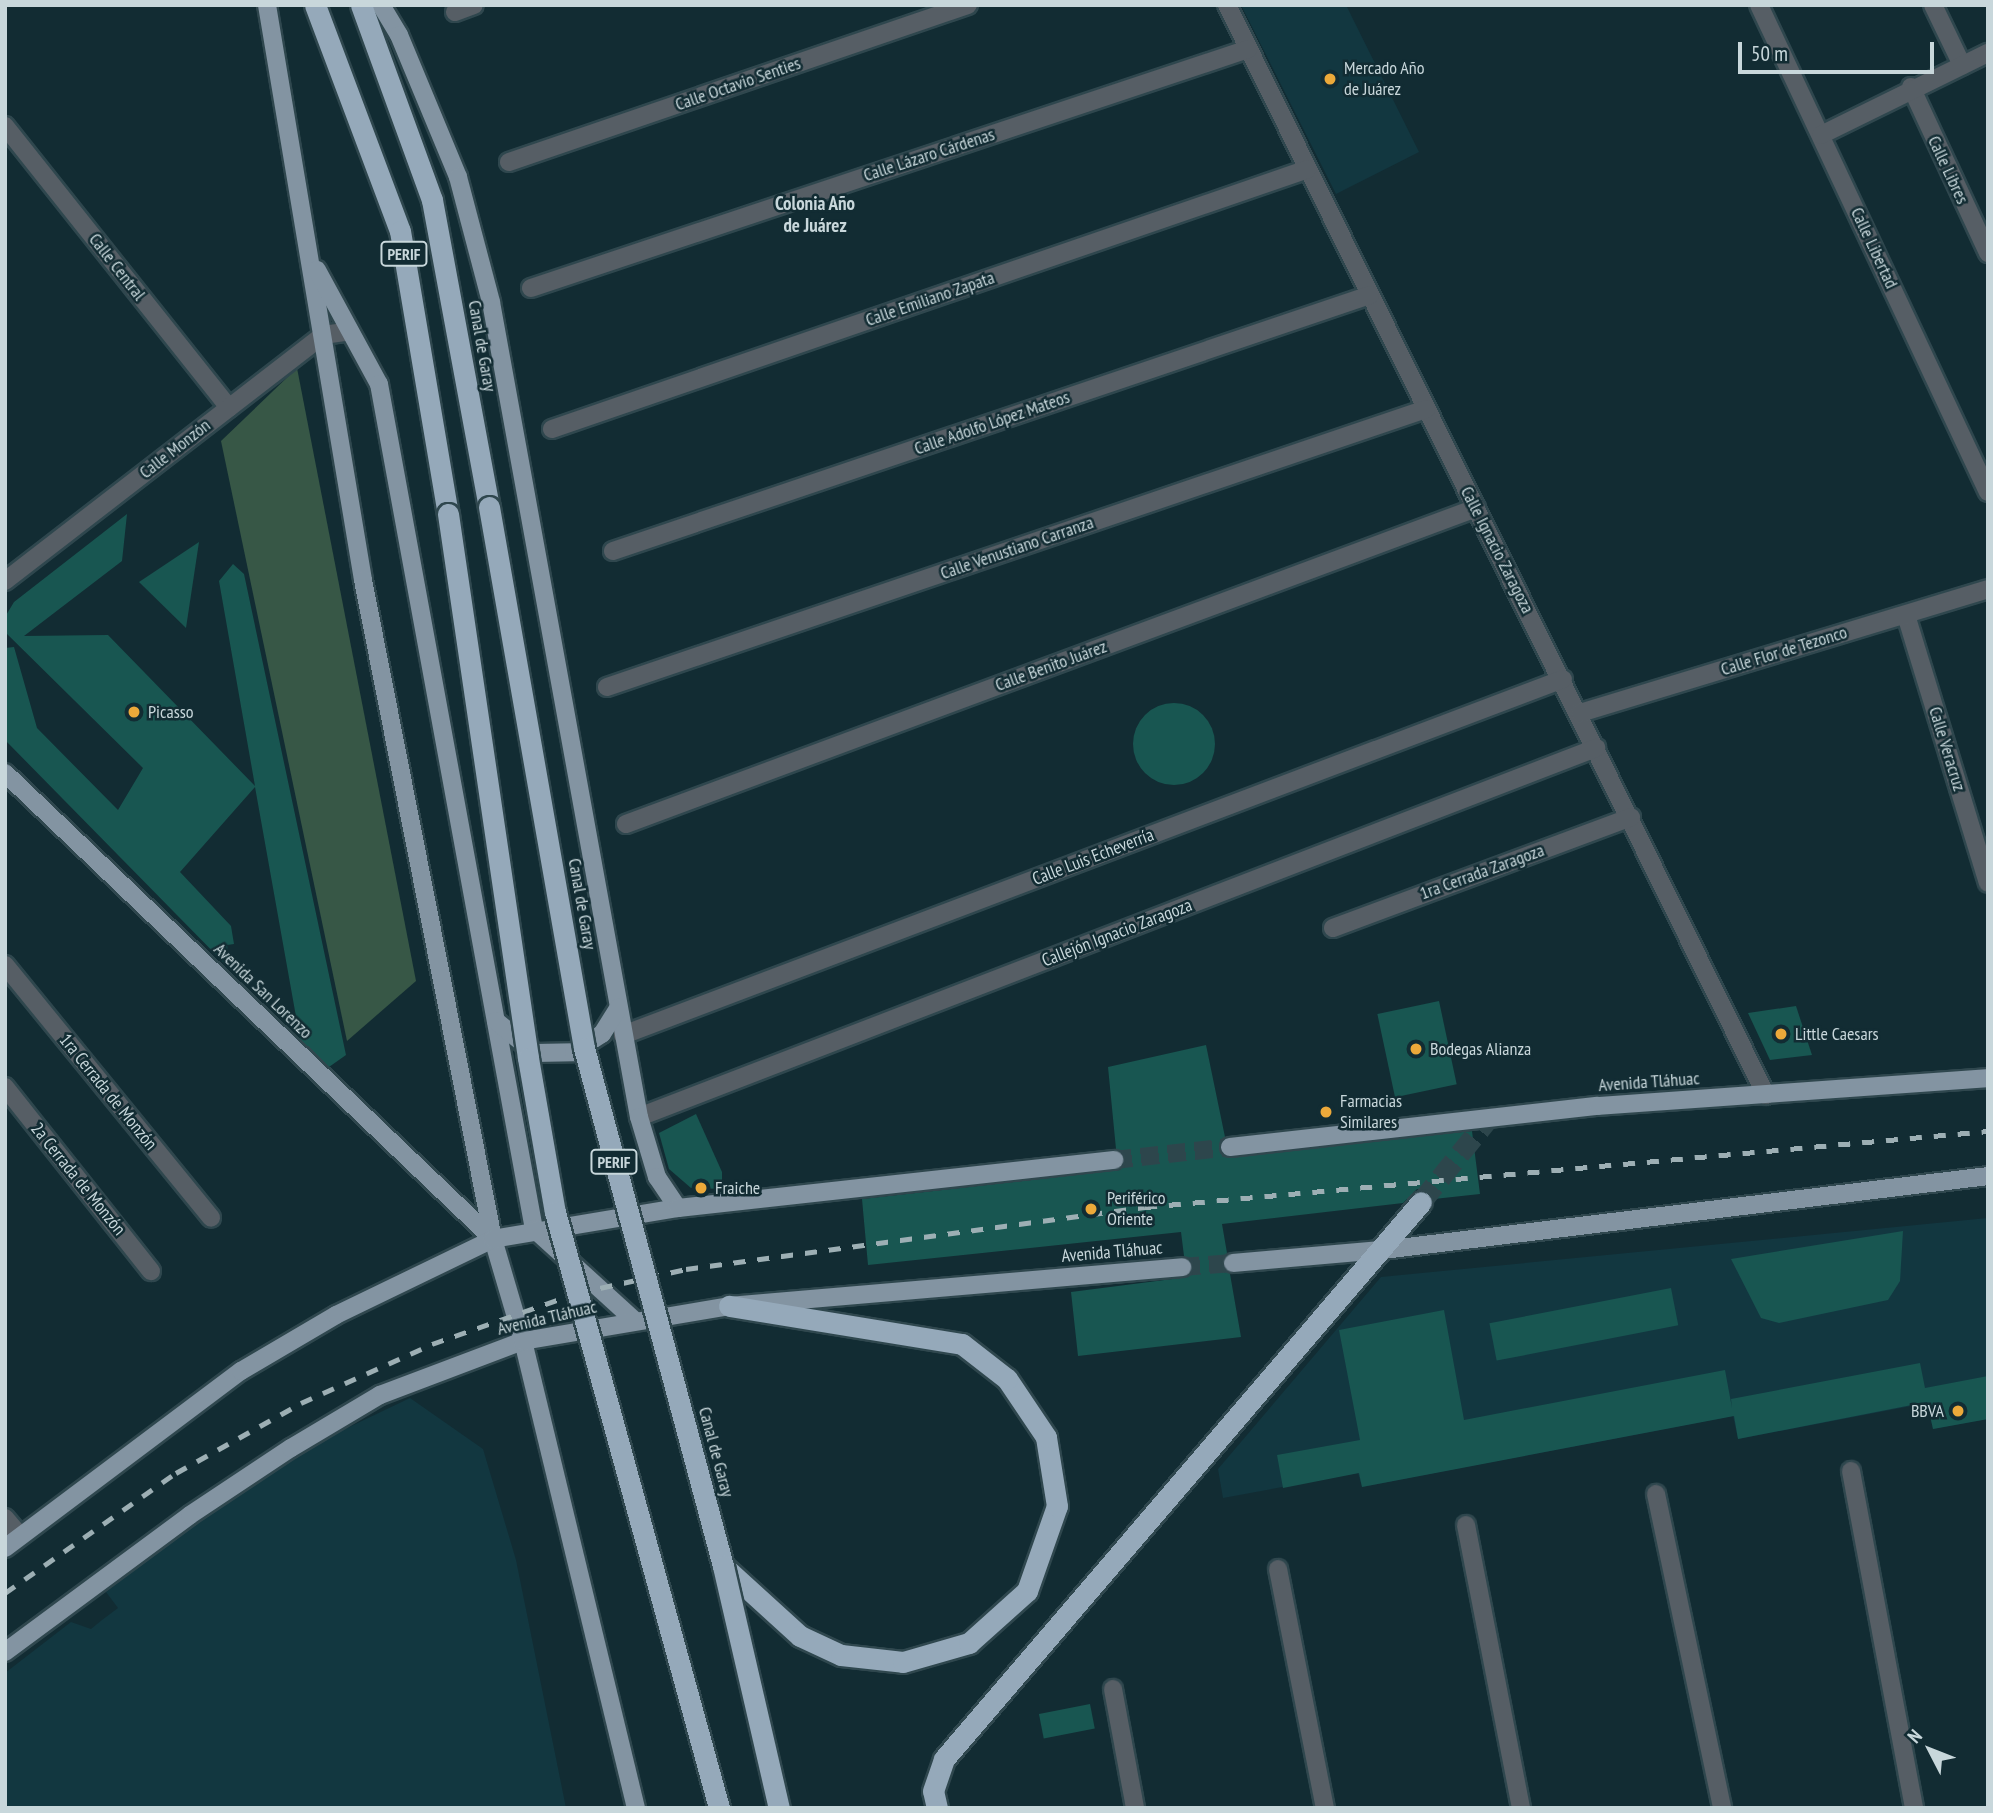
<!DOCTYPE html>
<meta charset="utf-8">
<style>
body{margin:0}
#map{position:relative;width:1993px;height:1813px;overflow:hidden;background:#122c33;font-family:"PT Sans Narrow",sans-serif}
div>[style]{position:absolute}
.built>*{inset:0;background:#123740}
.green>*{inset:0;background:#375746}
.building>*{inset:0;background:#185651;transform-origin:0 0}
.round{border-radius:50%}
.major-tunnel>*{height:18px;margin-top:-9px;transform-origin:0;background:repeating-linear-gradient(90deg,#2d464c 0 18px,transparent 0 27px)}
.highway-tunnel>*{height:21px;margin-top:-10.5px;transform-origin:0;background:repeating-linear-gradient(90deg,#2d464c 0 21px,transparent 0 31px)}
.roads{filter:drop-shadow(2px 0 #2f474e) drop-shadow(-2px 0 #2f474e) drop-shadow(0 2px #2f474e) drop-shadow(0 -2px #2f474e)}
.minor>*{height:18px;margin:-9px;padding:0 9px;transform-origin:9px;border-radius:9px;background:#565e65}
.major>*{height:18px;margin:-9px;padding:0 9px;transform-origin:9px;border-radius:9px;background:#8394a2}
.highway>*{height:21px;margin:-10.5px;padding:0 10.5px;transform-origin:10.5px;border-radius:10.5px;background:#95a9ba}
.rail>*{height:5px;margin-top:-2.5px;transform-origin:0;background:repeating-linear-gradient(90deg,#9dafb4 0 12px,transparent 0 24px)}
.bridges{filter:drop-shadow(2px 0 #2f474e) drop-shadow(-2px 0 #2f474e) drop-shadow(0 2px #2f474e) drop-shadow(0 -2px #2f474e)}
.highway-bridge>*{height:21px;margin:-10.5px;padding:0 10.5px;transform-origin:10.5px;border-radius:10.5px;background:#95a9ba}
.dots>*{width:19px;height:19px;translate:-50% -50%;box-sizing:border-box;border:4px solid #122c33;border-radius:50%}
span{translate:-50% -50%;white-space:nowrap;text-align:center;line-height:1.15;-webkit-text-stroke:5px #122c33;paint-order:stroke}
.shield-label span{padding:2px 5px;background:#122c33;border:2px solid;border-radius:5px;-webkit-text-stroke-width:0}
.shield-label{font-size:16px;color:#c8d7db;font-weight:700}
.poi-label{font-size:18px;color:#c8d7db}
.left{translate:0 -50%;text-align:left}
.right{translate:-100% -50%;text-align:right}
.street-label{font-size:18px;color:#c8d7db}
.neighbourhood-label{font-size:19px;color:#c8d7db;font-weight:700}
.frame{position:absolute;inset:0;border:7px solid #c8d7db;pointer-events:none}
.north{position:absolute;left:1895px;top:1715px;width:70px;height:70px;-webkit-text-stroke:5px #122c33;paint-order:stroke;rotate:312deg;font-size:19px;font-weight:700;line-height:28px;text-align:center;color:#c8d7db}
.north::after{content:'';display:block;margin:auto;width:24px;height:32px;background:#c8d7db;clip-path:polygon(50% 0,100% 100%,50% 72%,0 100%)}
.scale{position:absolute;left:1738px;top:42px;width:196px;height:32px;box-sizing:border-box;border:4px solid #c8d7db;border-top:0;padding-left:9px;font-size:21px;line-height:24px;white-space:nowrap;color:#c8d7db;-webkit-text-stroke:5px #122c33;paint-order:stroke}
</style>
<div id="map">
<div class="built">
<div style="clip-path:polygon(1241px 5px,1346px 5px,1419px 152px,1336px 194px)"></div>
<div style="clip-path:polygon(1988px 1218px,1988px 1419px,1933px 1429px,1927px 1403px,1738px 1439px,1733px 1416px,1362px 1487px,1358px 1473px,1223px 1498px,1218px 1469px,1381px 1277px)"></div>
<div style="clip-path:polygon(410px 1398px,483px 1449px,516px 1560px,566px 1808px,5px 1808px,5px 1673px,71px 1622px,91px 1629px,102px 1620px,118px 1608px,106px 1592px,238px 1491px,320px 1441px)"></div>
</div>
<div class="green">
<div style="clip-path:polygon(297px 368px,416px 981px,347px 1041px,221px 441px)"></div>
</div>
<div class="building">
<div style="clip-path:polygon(127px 514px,122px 561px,24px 636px,108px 635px,255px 786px,219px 581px,233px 564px,244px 574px,346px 1055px,329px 1067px,300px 1039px,255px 787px,180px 872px,231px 926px,234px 944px,227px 945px,230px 969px,5px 740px,5px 648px,14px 647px,37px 728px,118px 810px,143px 768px,5px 632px,5px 617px,14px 602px)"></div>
<div style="clip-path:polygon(199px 542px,186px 628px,139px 582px)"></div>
<div class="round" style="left:1133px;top:703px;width:82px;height:82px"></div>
<div style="left:1439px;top:1001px;width:85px;height:63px;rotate:78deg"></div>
<div style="clip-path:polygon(1796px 1006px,1812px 1055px,1770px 1060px,1748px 1013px)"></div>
<div style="clip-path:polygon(1206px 1045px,1225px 1137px,1219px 1149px,1225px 1157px,1472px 1131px,1480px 1194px,1434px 1199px,1429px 1192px,1417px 1189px,1403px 1203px,1222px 1224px,1227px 1253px,1222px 1265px,1230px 1274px,1241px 1337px,1078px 1356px,1071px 1292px,1188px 1277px,1193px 1265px,1184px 1256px,1181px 1232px,868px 1265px,862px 1199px,1120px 1170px,1125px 1158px,1116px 1149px,1108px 1067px)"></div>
<div style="clip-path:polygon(696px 1114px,722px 1172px,722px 1189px,691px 1188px,669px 1169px,659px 1133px)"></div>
<div style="clip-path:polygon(1903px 1231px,1900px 1281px,1888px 1300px,1779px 1323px,1761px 1318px,1731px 1259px)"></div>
<div style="left:1671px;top:1288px;width:38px;height:185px;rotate:79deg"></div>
<div style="clip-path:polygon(1444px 1310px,1464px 1420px,1725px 1370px,1732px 1408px,1731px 1399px,1920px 1363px,1925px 1388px,1988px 1376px,1988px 1419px,1933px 1429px,1927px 1402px,1738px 1439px,1734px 1416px,1362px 1487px,1359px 1473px,1283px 1488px,1277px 1455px,1360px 1440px,1339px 1330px)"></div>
<div style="left:1090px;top:1704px;width:25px;height:52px;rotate:79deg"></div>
</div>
<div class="major-tunnel">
<div style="left:1114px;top:1160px;width:117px;rotate:-6.4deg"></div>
<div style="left:1182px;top:1267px;width:51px;rotate:-4.5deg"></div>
</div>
<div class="highway-tunnel">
<div style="left:1421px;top:1202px;width:107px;rotate:-51.1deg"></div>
</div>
<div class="roads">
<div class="minor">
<div style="left:1227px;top:5px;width:1216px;rotate:63.69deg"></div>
<div style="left:1759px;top:5px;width:538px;rotate:64.82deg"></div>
<div style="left:1933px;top:5px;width:67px;rotate:64.2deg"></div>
<div style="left:455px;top:12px;width:20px;rotate:-20deg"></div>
<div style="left:1911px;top:87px;width:183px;rotate:65.1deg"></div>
<div style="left:5px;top:126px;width:360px;rotate:51.5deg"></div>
<div style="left:1821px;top:135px;width:186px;rotate:-26.2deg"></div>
<div style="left:509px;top:162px;width:485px;rotate:-18.9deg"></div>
<div style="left:531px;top:288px;width:756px;rotate:-18.43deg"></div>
<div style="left:552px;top:429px;width:799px;rotate:-18.98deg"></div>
<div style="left:613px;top:551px;width:799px;rotate:-18.68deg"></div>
<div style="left:5px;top:581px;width:402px;rotate:-37.7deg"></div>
<div style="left:323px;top:335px;width:27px;rotate:-8deg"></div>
<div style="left:1906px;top:615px;width:280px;rotate:73deg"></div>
<div style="left:607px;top:687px;width:865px;rotate:-18.75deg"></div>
<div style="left:1580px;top:713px;width:426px;rotate:-16.9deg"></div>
<div style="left:626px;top:824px;width:907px;rotate:-20.39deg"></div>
<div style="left:1333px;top:928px;width:318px;rotate:-20.4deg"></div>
<div style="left:5px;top:965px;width:326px;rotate:50.8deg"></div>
<div style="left:623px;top:1035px;width:1005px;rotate:-20.74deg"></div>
<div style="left:5px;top:1087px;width:235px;rotate:51.6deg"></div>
<div style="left:639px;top:1117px;width:1026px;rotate:-21.09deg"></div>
<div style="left:1851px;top:1471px;width:343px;rotate:79.4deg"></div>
<div style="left:1656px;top:1494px;width:321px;rotate:78.1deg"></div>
<div style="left:5px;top:1518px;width:23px;rotate:50deg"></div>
<div style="left:1466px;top:1525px;width:288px;rotate:79deg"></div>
<div style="left:1278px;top:1569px;width:244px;rotate:78.9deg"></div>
<div style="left:1113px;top:1689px;width:121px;rotate:79.5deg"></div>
</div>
<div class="major">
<div style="left:267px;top:5px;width:583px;rotate:80.52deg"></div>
<div style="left:363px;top:580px;width:672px;rotate:78.84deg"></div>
<div style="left:493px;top:1239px;width:106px;rotate:73.6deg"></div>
<div style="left:523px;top:1341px;width:480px;rotate:76.4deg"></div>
<div style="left:381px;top:5px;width:35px;rotate:59deg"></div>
<div style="left:399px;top:35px;width:154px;rotate:67.4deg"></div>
<div style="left:458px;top:177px;width:129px;rotate:75.2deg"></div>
<div style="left:491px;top:302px;width:828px;rotate:79.71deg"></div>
<div style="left:639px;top:1117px;width:63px;rotate:73.3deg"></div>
<div style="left:657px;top:1177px;width:37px;rotate:56deg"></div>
<div style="left:317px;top:270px;width:130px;rotate:61.5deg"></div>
<div style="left:379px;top:384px;width:859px;rotate:79.61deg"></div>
<div style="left:534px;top:1229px;width:135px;rotate:42.3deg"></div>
<div style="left:5px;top:773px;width:675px;rotate:43.68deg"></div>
<div style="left:496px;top:1021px;width:50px;rotate:39.4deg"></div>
<div style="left:535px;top:1053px;width:39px;rotate:-1deg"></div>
<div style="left:574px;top:1052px;width:33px;rotate:-33deg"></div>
<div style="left:602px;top:1034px;width:31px;rotate:-58deg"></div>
<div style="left:1230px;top:1147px;width:370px;rotate:-6.4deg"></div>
<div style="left:1598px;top:1106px;width:391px;rotate:-4.1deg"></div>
<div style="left:1233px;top:1263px;width:151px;rotate:-5deg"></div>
<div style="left:1383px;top:1250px;width:610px;rotate:-6.97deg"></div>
<div style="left:5px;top:1548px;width:295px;rotate:-36.9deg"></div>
<div style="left:241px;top:1371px;width:110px;rotate:-30.5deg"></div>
<div style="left:336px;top:1315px;width:174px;rotate:-25.8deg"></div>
<div style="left:493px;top:1239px;width:188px;rotate:-9.5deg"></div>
<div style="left:678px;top:1208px;width:439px;rotate:-6.3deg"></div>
<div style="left:5px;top:1652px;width:230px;rotate:-36.5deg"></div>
<div style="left:190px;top:1515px;width:121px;rotate:-33.6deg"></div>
<div style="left:291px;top:1448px;width:104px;rotate:-30.8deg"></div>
<div style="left:380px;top:1395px;width:153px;rotate:-20.7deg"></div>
<div style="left:523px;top:1341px;width:209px;rotate:-9.6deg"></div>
<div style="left:729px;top:1306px;width:455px;rotate:-4.9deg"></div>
</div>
<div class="highway">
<div style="left:315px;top:5px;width:241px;rotate:69.4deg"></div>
<div style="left:400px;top:231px;width:287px;rotate:80.4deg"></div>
<div style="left:361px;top:5px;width:208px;rotate:70deg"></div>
<div style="left:432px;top:200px;width:312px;rotate:79.5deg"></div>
<div style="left:723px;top:1566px;width:104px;rotate:42.3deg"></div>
<div style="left:800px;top:1636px;width:45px;rotate:24.9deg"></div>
<div style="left:841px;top:1655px;width:62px;rotate:6.4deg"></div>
<div style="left:903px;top:1662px;width:69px;rotate:-16.1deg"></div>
<div style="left:969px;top:1643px;width:78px;rotate:-41.9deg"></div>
<div style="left:1027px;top:1591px;width:90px;rotate:-70.6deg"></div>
<div style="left:1057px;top:1506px;width:70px;rotate:-99.1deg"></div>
<div style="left:1046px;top:1437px;width:70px;rotate:-123.9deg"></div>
<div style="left:1007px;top:1379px;width:57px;rotate:-142.1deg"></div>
<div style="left:962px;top:1344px;width:236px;rotate:-170.7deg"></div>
<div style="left:937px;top:1808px;width:17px;rotate:-103deg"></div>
<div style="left:933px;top:1791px;width:34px;rotate:-71deg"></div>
<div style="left:944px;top:1759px;width:733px;rotate:-49.42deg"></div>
</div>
</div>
<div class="rail">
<div style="left:5px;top:1593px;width:209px;rotate:-35.1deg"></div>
<div style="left:176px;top:1473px;width:143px;rotate:-29.2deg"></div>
<div style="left:301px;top:1403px;width:144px;rotate:-24.2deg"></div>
<div style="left:432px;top:1344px;width:154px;rotate:-19.4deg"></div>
<div style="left:577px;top:1293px;width:112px;rotate:-12.4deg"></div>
<div style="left:686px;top:1269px;width:463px;rotate:-7.7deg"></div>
<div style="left:1145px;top:1207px;width:846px;rotate:-5.15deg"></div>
</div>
<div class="bridges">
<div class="highway-bridge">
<div style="left:489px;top:507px;width:549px;rotate:80.04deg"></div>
<div style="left:584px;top:1048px;width:536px;rotate:74.98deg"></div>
<div style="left:723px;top:1566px;width:248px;rotate:77deg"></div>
<div style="left:448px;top:514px;width:550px;rotate:81.63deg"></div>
<div style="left:528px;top:1058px;width:156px;rotate:80.1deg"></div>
<div style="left:555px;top:1212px;width:618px;rotate:74.61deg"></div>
</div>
</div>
<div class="dots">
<div style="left:1330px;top:79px;background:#eca93a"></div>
<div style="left:134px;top:712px;background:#eca93a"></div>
<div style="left:1781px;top:1034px;background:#eca93a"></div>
<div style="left:1416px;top:1049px;background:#eca93a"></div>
<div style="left:1326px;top:1112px;background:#eca93a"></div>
<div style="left:701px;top:1188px;background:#eca93a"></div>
<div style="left:1091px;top:1209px;background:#eca93a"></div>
<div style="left:1958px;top:1411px;background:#eca93a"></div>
</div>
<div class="shield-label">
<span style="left:404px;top:254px">PERIF</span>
<span style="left:614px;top:1162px">PERIF</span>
</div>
<div class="poi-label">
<span class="left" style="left:1344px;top:79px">Mercado Año<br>de Juárez</span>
<span class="left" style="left:148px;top:712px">Picasso</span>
<span class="left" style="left:1795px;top:1034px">Little Caesars</span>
<span class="left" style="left:1430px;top:1049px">Bodegas Alianza</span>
<span class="left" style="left:1340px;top:1112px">Farmacias<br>Similares</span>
<span class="left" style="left:715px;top:1188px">Fraiche</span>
<span class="left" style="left:1107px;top:1209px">Periférico<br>Oriente</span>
<span class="right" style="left:1944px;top:1411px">BBVA</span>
</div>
<div class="street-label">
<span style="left:738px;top:84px;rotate:-19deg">Calle Octavio Senties</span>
<span style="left:929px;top:155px;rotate:-18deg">Calle Lázaro Cárdenas</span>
<span style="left:1948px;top:170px;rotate:65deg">Calle Libres</span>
<span style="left:1874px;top:248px;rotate:65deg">Calle Libertad</span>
<span style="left:117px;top:267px;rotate:52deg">Calle Central</span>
<span style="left:930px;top:299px;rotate:-19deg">Calle Emiliano Zapata</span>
<span style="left:482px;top:346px;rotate:80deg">Canal de Garay</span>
<span style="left:992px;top:423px;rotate:-19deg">Calle Adolfo López Mateos</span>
<span style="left:175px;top:449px;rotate:-38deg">Calle Monzón</span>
<span style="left:1017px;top:548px;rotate:-19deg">Calle Venustiano Carranza</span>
<span style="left:1497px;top:550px;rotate:63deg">Calle Ignacio Zaragoza</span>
<span style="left:1784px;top:651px;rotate:-17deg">Calle Flor de Tezonco</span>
<span style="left:1051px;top:666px;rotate:-20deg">Calle Benito Juárez</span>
<span style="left:1947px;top:749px;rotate:73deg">Calle Veracruz</span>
<span style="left:1093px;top:857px;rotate:-21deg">Calle Luis Echeverría</span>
<span style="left:1482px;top:872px;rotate:-20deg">1ra Cerrada Zaragoza</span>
<span style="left:582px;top:904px;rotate:80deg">Canal de Garay</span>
<span style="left:1117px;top:933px;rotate:-21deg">Callejón Ignacio Zaragoza</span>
<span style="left:263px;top:991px;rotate:44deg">Avenida San Lorenzo</span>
<span style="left:1649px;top:1082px;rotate:-4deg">Avenida Tláhuac</span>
<span style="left:108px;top:1092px;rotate:51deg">1ra Cerrada de Monzón</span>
<span style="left:78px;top:1179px;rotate:51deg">2a Cerrada de Monzón</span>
<span style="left:1112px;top:1252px;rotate:-5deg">Avenida Tláhuac</span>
<span style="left:547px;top:1318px;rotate:-13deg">Avenida Tláhuac</span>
<span style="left:716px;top:1452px;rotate:75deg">Canal de Garay</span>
</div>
<div class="neighbourhood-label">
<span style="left:815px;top:215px">Colonia Año<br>de Juárez</span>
</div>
<div class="frame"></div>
<div class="north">N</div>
<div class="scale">50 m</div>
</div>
